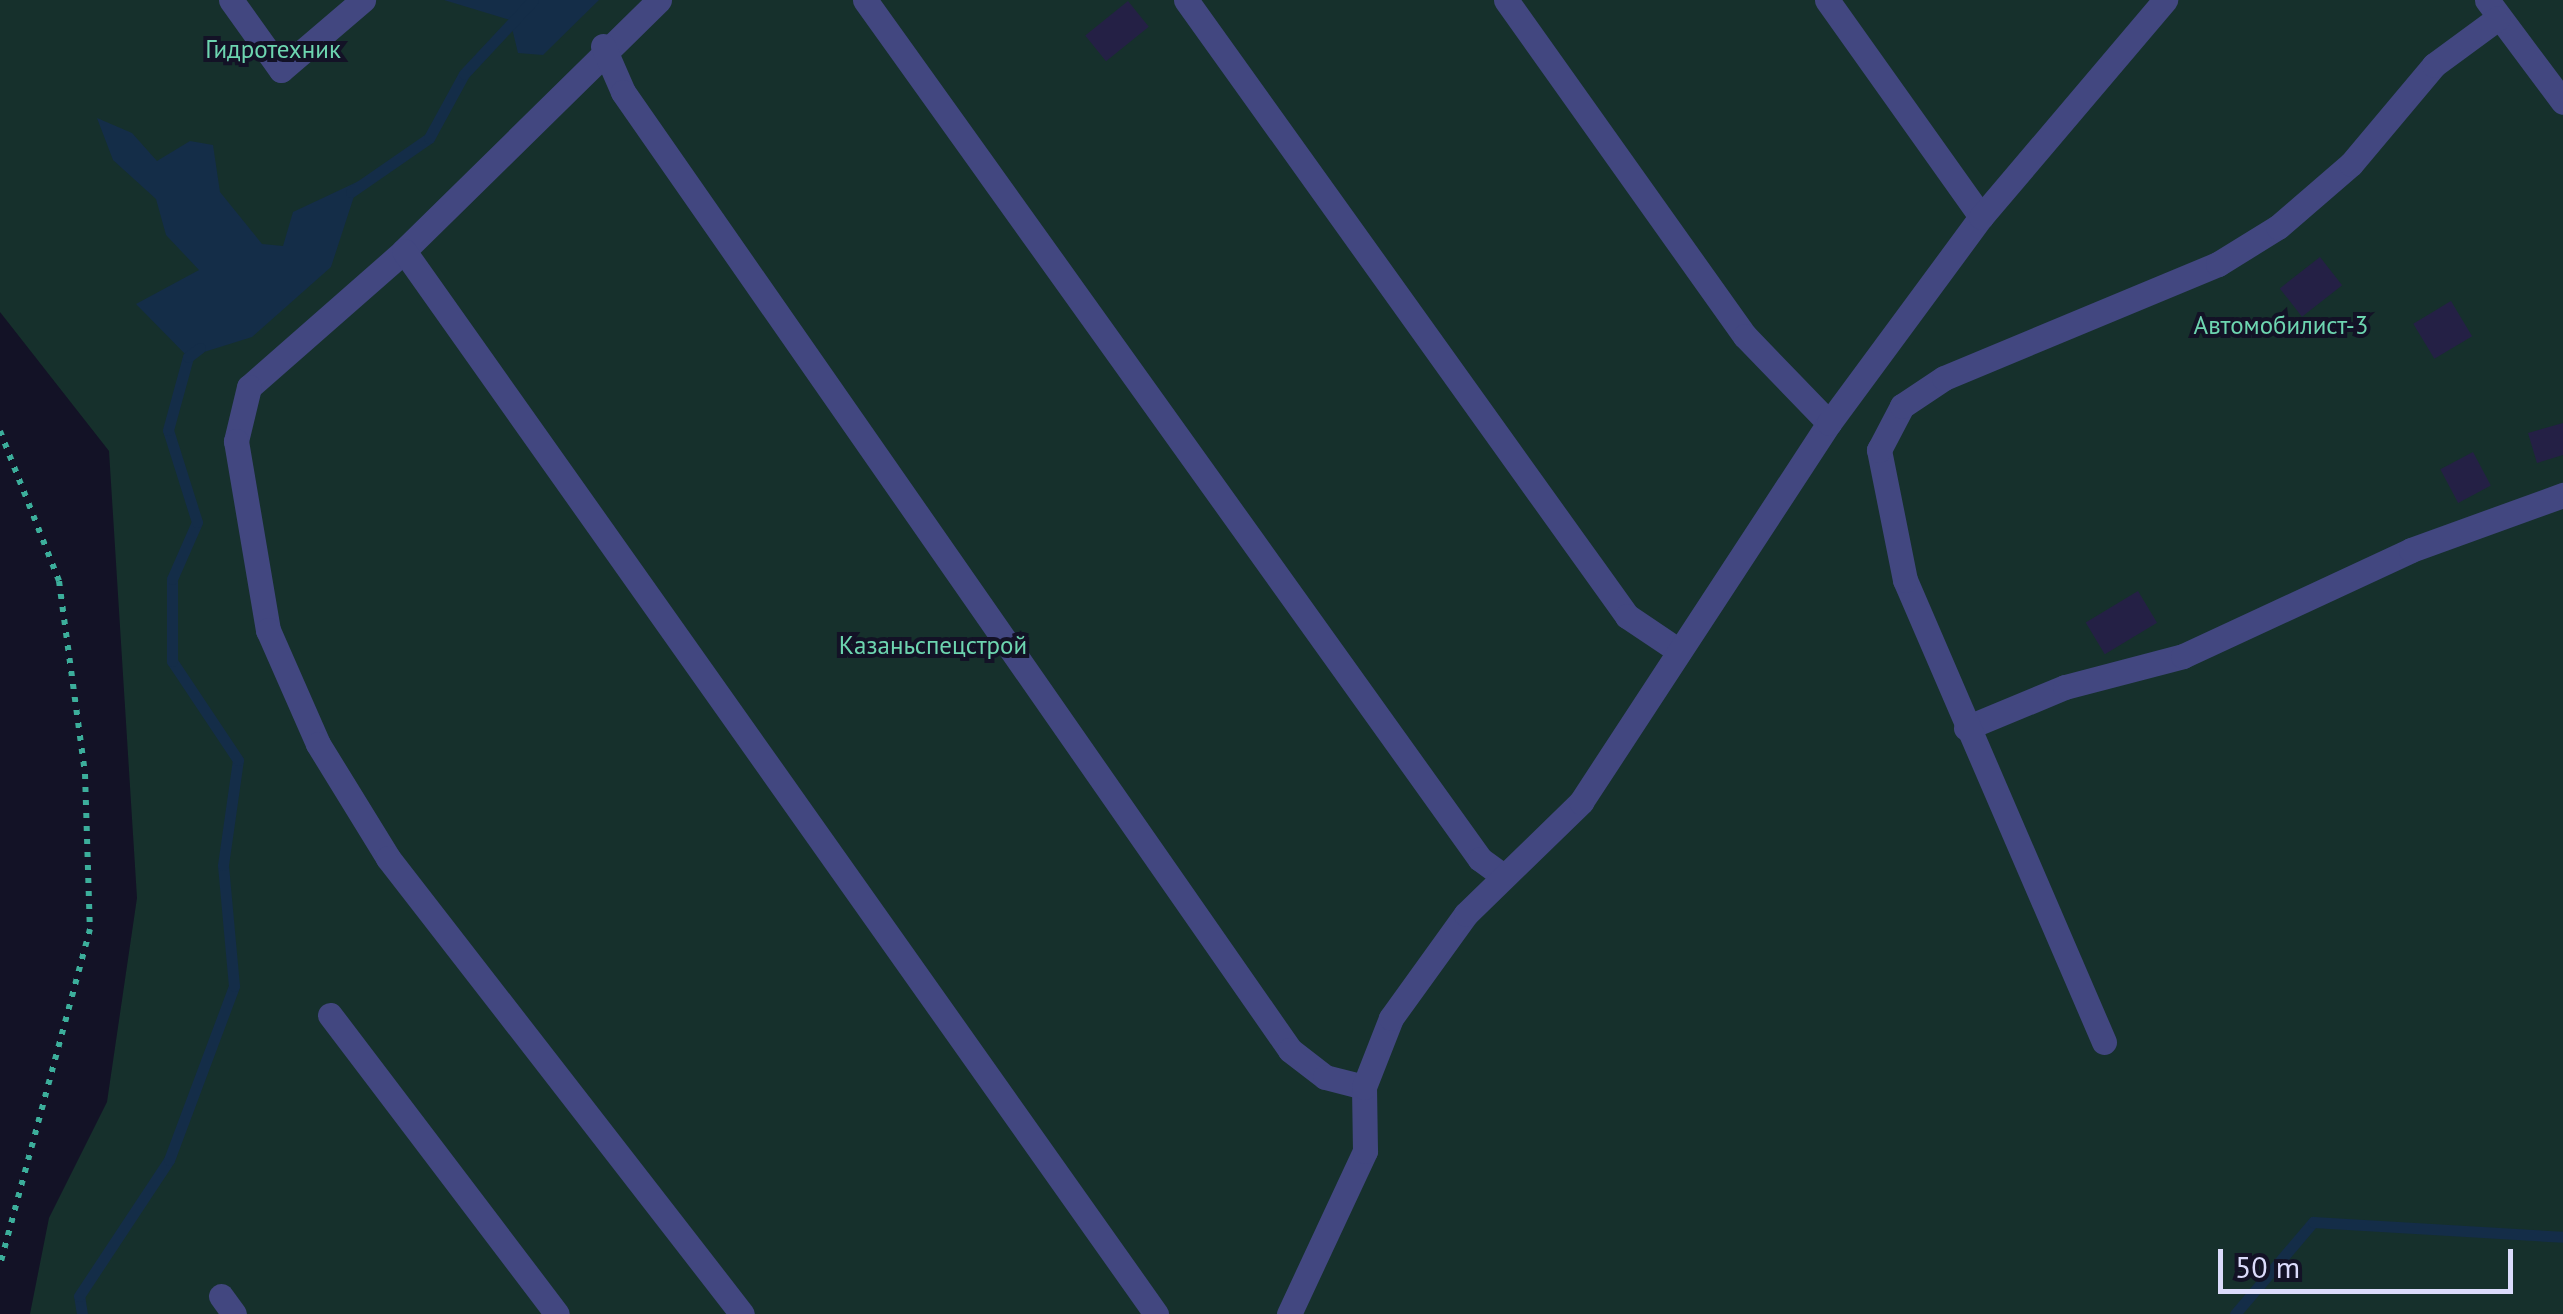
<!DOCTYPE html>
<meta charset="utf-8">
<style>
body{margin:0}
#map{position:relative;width:2563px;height:1314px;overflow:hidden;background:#131226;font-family:"PT Sans",sans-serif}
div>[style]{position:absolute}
.green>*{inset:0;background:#16302c}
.water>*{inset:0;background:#142d48}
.stream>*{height:11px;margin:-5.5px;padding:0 5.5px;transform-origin:5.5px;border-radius:5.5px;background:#142d48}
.building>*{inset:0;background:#242045;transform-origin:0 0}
.path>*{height:6px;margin-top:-3px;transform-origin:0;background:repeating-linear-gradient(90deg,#3cae9b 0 5px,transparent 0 13px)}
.minor>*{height:25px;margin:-12.5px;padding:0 12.5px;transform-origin:12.5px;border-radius:12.5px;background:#424780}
span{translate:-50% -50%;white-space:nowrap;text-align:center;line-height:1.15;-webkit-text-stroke:8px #131226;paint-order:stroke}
.park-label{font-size:25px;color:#6dd5b0}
.scale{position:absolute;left:2218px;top:1249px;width:295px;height:45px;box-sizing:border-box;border:5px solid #dbdbfb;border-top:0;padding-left:12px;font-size:30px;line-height:35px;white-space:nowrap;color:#dbdbfb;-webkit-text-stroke:8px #131226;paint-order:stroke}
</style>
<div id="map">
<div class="green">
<div style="clip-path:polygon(0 0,2563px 0,2563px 1314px,30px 1314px,49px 1218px,107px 1102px,137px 898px,109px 451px,0 312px)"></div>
</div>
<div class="water">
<div style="clip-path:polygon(444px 0,599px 0,543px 55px,518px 53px,510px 20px)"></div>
<div style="clip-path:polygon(97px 118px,132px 133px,157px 161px,190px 141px,213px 145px,220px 192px,262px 244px,283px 246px,293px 212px,359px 181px,331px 267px,252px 337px,188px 357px,136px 304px,199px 270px,166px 235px,156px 199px,113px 160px)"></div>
</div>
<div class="stream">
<div style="left:351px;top:192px;width:95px;rotate:-34.7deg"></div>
<div style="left:429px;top:138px;width:73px;rotate:-61.3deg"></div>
<div style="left:464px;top:74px;width:101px;rotate:-47deg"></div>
<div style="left:82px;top:1314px;width:18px;rotate:-99deg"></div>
<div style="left:79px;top:1296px;width:163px;rotate:-56.5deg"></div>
<div style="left:169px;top:1160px;width:186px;rotate:-69.5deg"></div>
<div style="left:234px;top:986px;width:121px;rotate:-95.2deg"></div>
<div style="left:223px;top:865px;width:106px;rotate:-81.9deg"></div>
<div style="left:238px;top:760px;width:119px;rotate:-123.7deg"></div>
<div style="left:172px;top:661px;width:82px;rotate:-90deg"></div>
<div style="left:172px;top:579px;width:62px;rotate:-66.3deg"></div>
<div style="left:197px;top:522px;width:96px;rotate:-107.5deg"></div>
<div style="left:168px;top:430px;width:76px;rotate:-74.7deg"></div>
<div style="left:188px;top:357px;width:15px;rotate:-37deg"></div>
<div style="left:2235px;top:1314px;width:121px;rotate:-49.7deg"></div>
<div style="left:2313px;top:1222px;width:250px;rotate:3.4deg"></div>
</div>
<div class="building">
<div style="left:1128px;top:1px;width:33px;height:55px;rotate:51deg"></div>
<div style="left:2320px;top:257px;width:36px;height:51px;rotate:52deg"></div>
<div style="left:2451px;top:301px;width:41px;height:44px;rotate:59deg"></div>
<div style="clip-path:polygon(2563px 423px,2563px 455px,2537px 463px,2528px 433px)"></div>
<div style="left:2473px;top:452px;width:38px;height:37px;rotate:62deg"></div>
<div style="left:2138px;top:591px;width:37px;height:61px;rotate:59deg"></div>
</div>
<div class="path">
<div style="left:0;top:431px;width:161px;rotate:68.5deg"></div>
<div style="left:59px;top:581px;width:195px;rotate:82.3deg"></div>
<div style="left:85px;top:774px;width:155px;rotate:88.2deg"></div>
<div style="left:90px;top:929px;width:347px;rotate:105deg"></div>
</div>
<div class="minor">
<div style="left:231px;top:0;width:86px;rotate:54.5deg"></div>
<div style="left:281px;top:70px;width:108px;rotate:-40.5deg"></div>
<div style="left:659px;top:0;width:358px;rotate:135.5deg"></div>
<div style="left:404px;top:251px;width:206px;rotate:138.7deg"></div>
<div style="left:249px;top:387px;width:56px;rotate:103.5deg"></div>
<div style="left:236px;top:441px;width:192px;rotate:80.4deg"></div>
<div style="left:268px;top:630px;width:124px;rotate:66.3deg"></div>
<div style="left:318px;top:744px;width:134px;rotate:58.4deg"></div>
<div style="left:388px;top:858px;width:577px;rotate:52.18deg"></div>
<div style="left:865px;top:0;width:1056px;rotate:54.4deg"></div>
<div style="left:1480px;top:859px;width:29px;rotate:36deg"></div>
<div style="left:1186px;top:0;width:758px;rotate:54.4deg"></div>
<div style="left:1627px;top:616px;width:63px;rotate:33.9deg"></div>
<div style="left:1506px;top:0;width:412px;rotate:54.6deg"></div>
<div style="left:1745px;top:336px;width:121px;rotate:46deg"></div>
<div style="left:1827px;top:0;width:266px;rotate:54.6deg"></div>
<div style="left:2487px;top:0;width:127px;rotate:53.3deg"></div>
<div style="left:603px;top:46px;width:50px;rotate:66.5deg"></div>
<div style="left:623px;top:92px;width:1167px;rotate:55.15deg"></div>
<div style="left:1290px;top:1050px;width:44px;rotate:37.6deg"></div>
<div style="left:1325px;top:1077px;width:40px;rotate:14.4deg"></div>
<div style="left:404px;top:251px;width:1302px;rotate:54.72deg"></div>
<div style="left:1966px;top:728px;width:107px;rotate:-22.5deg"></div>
<div style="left:2065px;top:687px;width:122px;rotate:-14.7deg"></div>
<div style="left:2183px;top:656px;width:251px;rotate:-24.9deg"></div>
<div style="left:2411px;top:550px;width:162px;rotate:-19.9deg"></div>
<div style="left:330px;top:1015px;width:375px;rotate:52.8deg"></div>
<div style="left:2104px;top:1042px;width:503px;rotate:-113.3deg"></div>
<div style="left:1905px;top:580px;width:133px;rotate:-101.3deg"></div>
<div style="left:1879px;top:450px;width:50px;rotate:-62.4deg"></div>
<div style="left:1902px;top:406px;width:50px;rotate:-33.7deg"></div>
<div style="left:1944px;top:378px;width:297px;rotate:-22.6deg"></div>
<div style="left:2218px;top:264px;width:70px;rotate:-31.7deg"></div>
<div style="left:2278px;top:227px;width:96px;rotate:-40.8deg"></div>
<div style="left:2351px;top:164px;width:129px;rotate:-50deg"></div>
<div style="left:2434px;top:65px;width:79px;rotate:-36.3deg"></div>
<div style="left:221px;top:1296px;width:22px;rotate:54deg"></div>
<div style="left:1289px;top:1314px;width:180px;rotate:-65deg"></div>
<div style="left:1365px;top:1151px;width:64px;rotate:-90.9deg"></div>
<div style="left:1364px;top:1087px;width:74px;rotate:-68.6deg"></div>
<div style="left:1391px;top:1018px;width:128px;rotate:-54.2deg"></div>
<div style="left:1466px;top:914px;width:161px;rotate:-44.2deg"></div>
<div style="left:1581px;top:802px;width:453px;rotate:-56.8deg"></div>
<div style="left:1829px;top:423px;width:256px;rotate:-53.6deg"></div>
<div style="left:1981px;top:217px;width:285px;rotate:-49.7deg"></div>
</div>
<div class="park-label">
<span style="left:273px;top:49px">Гидротехник</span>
<span style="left:2281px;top:325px">Автомобилист-3</span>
<span style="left:933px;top:645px">Казаньспецстрой</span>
</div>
<div class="scale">50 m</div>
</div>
